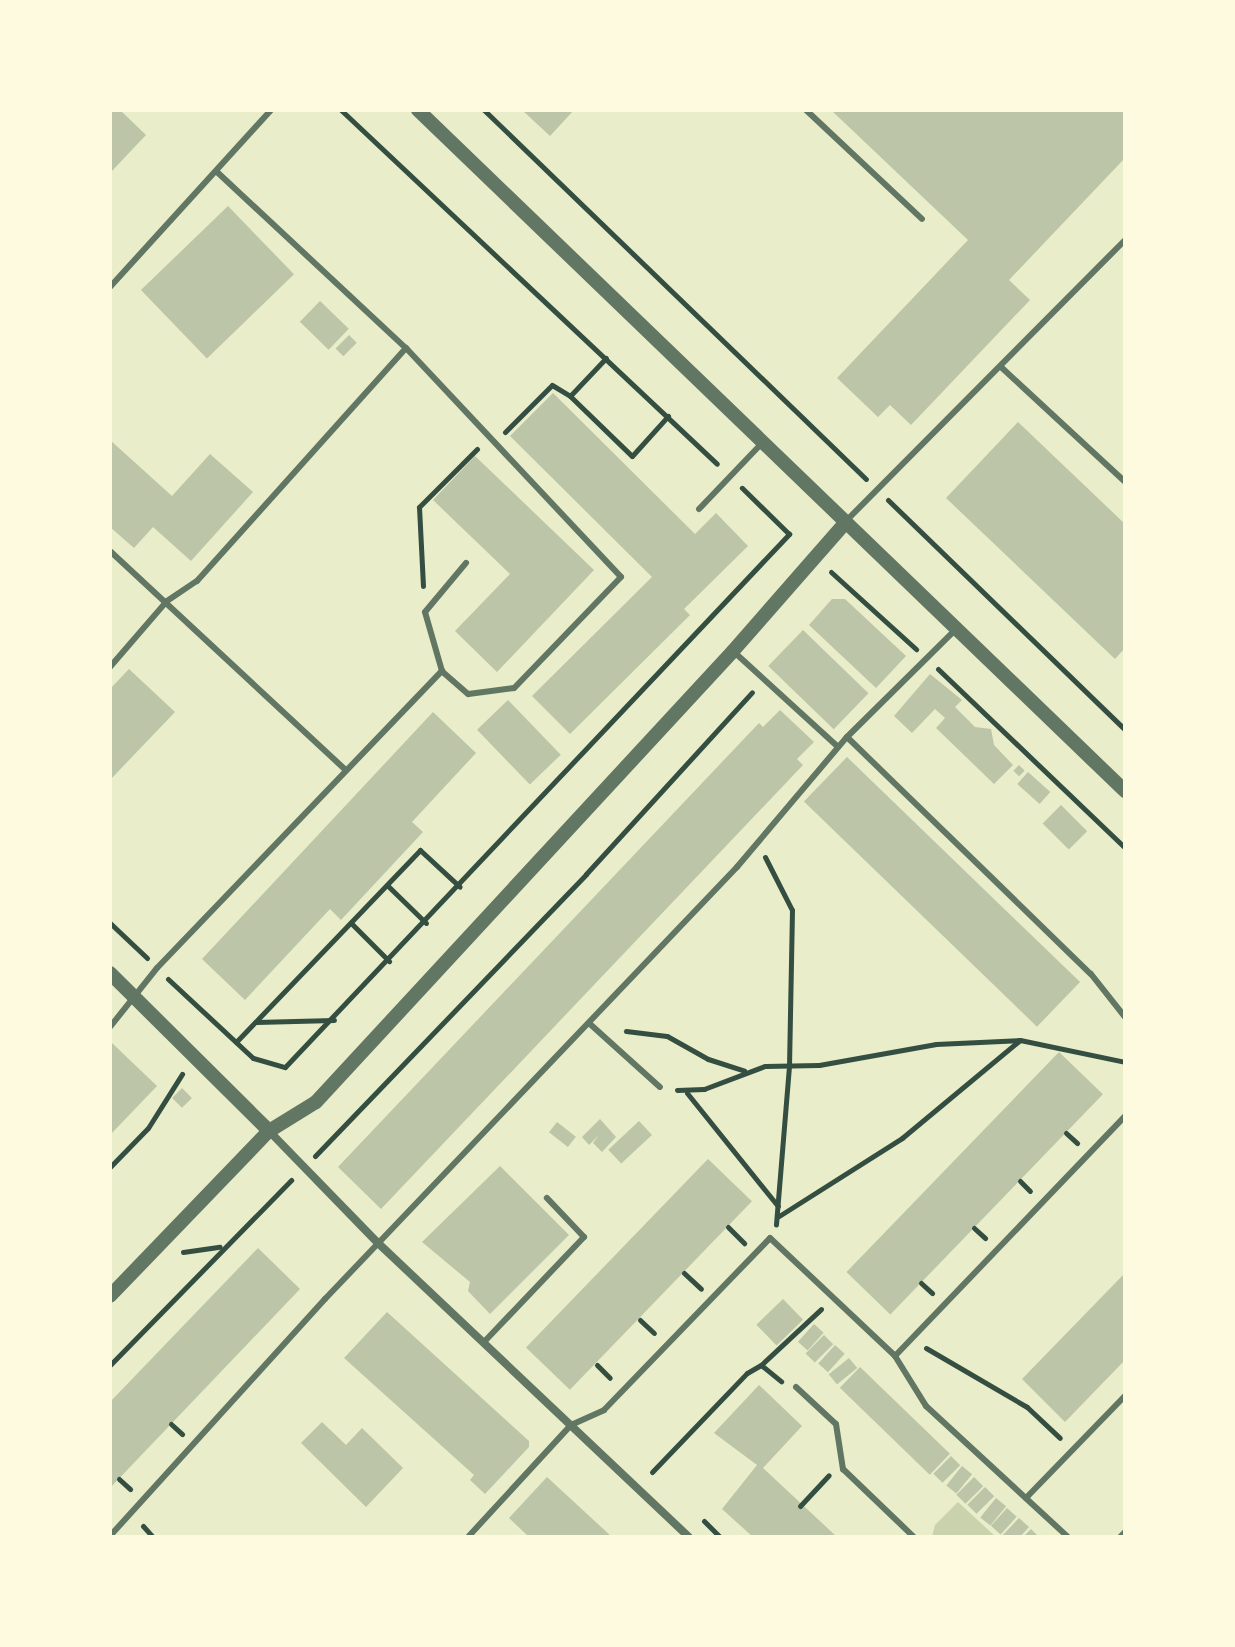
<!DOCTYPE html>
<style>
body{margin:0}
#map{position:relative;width:1235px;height:1647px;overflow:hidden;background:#e9edc9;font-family:"DejaVu Sans",sans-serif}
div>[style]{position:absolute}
.green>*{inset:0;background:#cad2ad}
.building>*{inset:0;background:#bcc5a7;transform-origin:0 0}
.path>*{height:5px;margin:-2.5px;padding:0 2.5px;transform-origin:2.5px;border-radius:2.5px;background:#344e41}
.service>*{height:6px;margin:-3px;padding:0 3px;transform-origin:3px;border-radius:3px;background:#617663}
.minor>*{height:8px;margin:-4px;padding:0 4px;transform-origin:4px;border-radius:4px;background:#617663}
.tertiary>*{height:14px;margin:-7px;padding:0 7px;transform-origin:7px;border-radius:7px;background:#617663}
span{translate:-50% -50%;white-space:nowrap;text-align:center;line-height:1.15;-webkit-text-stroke:8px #fefae0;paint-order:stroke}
.frame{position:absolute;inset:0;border:112px solid #fefae0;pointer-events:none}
</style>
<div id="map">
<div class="green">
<div style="clip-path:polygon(958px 1502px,996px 1537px,932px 1537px,935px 1525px)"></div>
</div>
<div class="building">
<div style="clip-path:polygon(110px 110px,120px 110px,146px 135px,110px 173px)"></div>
<div style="clip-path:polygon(522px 110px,574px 110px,550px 136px)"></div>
<div style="clip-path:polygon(831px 110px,1125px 110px,1125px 158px,1009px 280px,1030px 300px,911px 425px,890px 405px,878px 417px,837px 378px,968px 240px)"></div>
<div style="left:228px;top:206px;width:95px;height:121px;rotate:46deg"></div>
<div style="left:320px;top:301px;width:40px;height:29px;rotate:44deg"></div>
<div style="left:349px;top:335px;width:11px;height:19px;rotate:45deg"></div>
<div style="clip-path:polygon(553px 393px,695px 534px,716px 513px,748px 546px,684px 609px,690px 615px,570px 734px,532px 696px,652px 577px,510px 436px)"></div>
<div style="clip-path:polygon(1018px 422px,1125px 524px,1125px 648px,1115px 659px,946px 498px)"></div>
<div style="clip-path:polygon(110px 440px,172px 496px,210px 454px,253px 492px,191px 561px,153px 527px,134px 548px,110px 527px)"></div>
<div style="clip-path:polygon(475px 456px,594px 570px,497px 672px,455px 631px,510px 574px,433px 500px)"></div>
<div style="clip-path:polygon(832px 599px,845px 599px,906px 656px,876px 688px,809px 625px)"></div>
<div style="left:803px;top:630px;width:91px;height:50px;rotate:44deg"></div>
<div style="clip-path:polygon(129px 669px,175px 712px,110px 780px,110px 689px)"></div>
<div style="clip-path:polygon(930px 674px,962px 700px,955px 707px,975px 727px,991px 729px,994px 745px,1013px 765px,994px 784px,936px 728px,945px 718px,935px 709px,912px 733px,894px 716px)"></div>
<div style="left:508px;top:700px;width:76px;height:43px;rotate:46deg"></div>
<div style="clip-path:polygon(780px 710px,814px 742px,797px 759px,803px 765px,381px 1209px,338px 1167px,759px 723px,763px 727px)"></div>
<div style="clip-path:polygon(433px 712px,476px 753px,412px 822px,423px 832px,381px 877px,341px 920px,330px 909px,245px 1000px,202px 959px)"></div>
<div style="left:847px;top:757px;width:324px;height:62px;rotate:44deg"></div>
<div style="left:1019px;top:765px;width:8px;height:8px;rotate:45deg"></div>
<div style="left:1028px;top:772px;width:30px;height:16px;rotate:42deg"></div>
<div style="left:1061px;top:805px;width:37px;height:26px;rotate:45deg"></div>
<div style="clip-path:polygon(112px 1043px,157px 1086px,110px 1135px,110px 1045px)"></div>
<div style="left:1059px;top:1052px;width:61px;height:306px;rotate:44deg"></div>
<div style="left:182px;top:1088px;width:14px;height:14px;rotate:45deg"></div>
<div style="clip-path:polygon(600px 1119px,616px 1137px,602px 1152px,593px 1143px,599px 1135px,589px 1145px,582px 1137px)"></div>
<div style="left:639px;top:1121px;width:19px;height:42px;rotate:47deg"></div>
<div style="left:557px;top:1122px;width:24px;height:13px;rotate:38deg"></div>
<div style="left:708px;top:1159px;width:61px;height:262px;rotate:44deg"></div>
<div style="clip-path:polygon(500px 1166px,569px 1235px,490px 1314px,468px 1291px,470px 1282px,422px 1242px)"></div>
<div style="clip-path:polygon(258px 1248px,300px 1289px,110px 1488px,110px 1402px)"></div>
<div style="clip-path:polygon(1125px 1273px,1125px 1360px,1065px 1422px,1022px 1379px)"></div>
<div style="left:783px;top:1299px;width:29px;height:37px;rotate:46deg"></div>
<div style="clip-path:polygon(387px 1312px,529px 1441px,529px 1447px,485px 1494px,470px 1480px,474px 1475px,344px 1358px)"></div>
<div style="left:814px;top:1324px;width:13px;height:24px;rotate:42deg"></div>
<div style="left:824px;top:1335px;width:13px;height:26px;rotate:45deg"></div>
<div style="left:835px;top:1345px;width:13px;height:25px;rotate:42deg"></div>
<div style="left:849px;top:1358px;width:13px;height:26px;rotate:51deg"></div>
<div style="left:860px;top:1367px;width:125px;height:29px;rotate:44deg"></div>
<div style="clip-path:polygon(759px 1385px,802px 1426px,763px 1468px,837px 1537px,753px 1537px,722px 1509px,757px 1465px,714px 1433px)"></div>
<div style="clip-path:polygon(322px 1422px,346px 1445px,362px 1428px,403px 1468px,366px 1507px,301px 1443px)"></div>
<div style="left:951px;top:1456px;width:13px;height:25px;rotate:45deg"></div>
<div style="left:962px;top:1466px;width:13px;height:25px;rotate:39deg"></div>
<div style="clip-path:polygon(547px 1477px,612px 1537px,529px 1537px,509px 1518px)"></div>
<div style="left:974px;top:1477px;width:13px;height:25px;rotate:45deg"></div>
<div style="left:985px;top:1487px;width:13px;height:25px;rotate:45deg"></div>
<div style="left:996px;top:1498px;width:13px;height:25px;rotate:39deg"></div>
<div style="left:1007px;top:1508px;width:13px;height:24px;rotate:42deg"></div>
<div style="clip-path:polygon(1019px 1518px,1029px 1527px,1020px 1537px,1001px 1537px)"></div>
<div style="clip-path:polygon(1031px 1529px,1039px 1537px,1023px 1537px)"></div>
</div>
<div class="path">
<div style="left:341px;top:110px;width:516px;rotate:43.27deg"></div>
<div style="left:484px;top:110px;width:531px;rotate:44.01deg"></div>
<div style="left:606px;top:358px;width:52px;rotate:133.5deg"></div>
<div style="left:570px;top:396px;width:86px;rotate:44.1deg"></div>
<div style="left:632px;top:456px;width:54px;rotate:-48deg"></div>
<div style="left:505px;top:432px;width:66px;rotate:-45deg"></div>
<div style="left:552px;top:385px;width:21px;rotate:31deg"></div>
<div style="left:888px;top:500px;width:330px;rotate:44.1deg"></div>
<div style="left:831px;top:572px;width:115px;rotate:42.2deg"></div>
<div style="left:423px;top:586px;width:79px;rotate:-92.9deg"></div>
<div style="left:419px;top:507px;width:82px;rotate:-45deg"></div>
<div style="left:938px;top:669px;width:259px;rotate:43.7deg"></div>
<div style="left:765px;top:857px;width:59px;rotate:63deg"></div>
<div style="left:792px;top:910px;width:156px;rotate:91.1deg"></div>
<div style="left:789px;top:1066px;width:159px;rotate:94.7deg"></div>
<div style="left:388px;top:886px;width:53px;rotate:44.2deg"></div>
<div style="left:110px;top:923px;width:51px;rotate:43.4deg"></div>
<div style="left:351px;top:923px;width:54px;rotate:45deg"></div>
<div style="left:168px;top:979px;width:116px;rotate:42.9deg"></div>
<div style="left:253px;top:1058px;width:33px;rotate:16deg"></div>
<div style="left:285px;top:1067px;width:734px;rotate:-46.6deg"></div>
<div style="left:789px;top:534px;width:66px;rotate:-135.6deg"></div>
<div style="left:256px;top:1022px;width:78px;rotate:-1.5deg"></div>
<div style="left:626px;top:1031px;width:41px;rotate:7deg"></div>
<div style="left:667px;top:1036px;width:47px;rotate:29.3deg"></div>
<div style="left:708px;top:1059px;width:38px;rotate:18deg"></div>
<div style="left:236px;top:1042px;width:266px;rotate:-46.2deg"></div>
<div style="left:420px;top:850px;width:54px;rotate:42.8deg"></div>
<div style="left:677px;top:1090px;width:27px;rotate:-2deg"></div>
<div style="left:704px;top:1089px;width:65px;rotate:-20.7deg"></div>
<div style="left:765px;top:1066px;width:54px;rotate:-1.1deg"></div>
<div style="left:819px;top:1065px;width:119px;rotate:-10.2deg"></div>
<div style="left:936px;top:1044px;width:84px;rotate:-2.7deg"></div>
<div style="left:1020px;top:1040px;width:107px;rotate:11.8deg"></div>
<div style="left:687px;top:1093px;width:145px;rotate:51.2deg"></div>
<div style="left:1066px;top:1133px;width:15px;rotate:42deg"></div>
<div style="left:315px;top:1156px;width:391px;rotate:-46.1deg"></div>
<div style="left:586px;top:874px;width:246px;rotate:-47.6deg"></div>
<div style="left:110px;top:1167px;width:54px;rotate:-45.7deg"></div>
<div style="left:148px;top:1128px;width:64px;rotate:-57.8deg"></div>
<div style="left:1020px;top:1181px;width:14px;rotate:45deg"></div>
<div style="left:779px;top:1216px;width:146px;rotate:-32.4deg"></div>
<div style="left:902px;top:1138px;width:153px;rotate:-39.7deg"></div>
<div style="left:728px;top:1227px;width:23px;rotate:45deg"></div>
<div style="left:974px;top:1228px;width:15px;rotate:42deg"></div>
<div style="left:183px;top:1252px;width:37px;rotate:-8deg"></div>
<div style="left:684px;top:1273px;width:23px;rotate:43deg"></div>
<div style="left:921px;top:1283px;width:15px;rotate:42deg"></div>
<div style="left:640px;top:1320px;width:19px;rotate:43deg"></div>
<div style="left:926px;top:1348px;width:117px;rotate:30.3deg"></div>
<div style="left:1027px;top:1407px;width:45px;rotate:43.2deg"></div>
<div style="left:110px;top:1365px;width:259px;rotate:-45.6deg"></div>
<div style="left:597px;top:1365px;width:18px;rotate:45deg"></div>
<div style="left:761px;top:1365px;width:82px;rotate:-43deg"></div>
<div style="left:171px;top:1424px;width:15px;rotate:42deg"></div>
<div style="left:652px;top:1472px;width:137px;rotate:-46.2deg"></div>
<div style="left:747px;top:1373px;width:16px;rotate:-30deg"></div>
<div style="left:761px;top:1365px;width:26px;rotate:39deg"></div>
<div style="left:119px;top:1479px;width:15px;rotate:42deg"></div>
<div style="left:800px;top:1506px;width:42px;rotate:-46.9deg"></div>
<div style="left:704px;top:1521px;width:23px;rotate:45deg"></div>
<div style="left:143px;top:1526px;width:15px;rotate:48deg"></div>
</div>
<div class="service">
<div style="left:806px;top:110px;width:159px;rotate:43.2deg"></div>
<div style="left:216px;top:171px;width:260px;rotate:43deg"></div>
<div style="left:406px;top:348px;width:314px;rotate:46.8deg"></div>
<div style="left:621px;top:577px;width:154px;rotate:133.9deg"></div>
<div style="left:514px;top:688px;width:46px;rotate:172.6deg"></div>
<div style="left:468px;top:694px;width:35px;rotate:-139deg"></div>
<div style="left:442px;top:671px;width:61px;rotate:-106.1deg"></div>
<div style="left:425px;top:612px;width:64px;rotate:-50.1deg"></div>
<div style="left:110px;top:287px;width:239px;rotate:-47.7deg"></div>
<div style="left:1001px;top:367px;width:169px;rotate:42.8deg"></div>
<div style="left:699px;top:509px;width:91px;rotate:-46.3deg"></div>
<div style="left:846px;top:521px;width:396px;rotate:-45.2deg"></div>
<div style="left:110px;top:551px;width:321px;rotate:42.9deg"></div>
<div style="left:733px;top:651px;width:142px;rotate:42.4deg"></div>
<div style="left:110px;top:667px;width:87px;rotate:-49.2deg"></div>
<div style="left:167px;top:601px;width:36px;rotate:-34deg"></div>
<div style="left:197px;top:581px;width:313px;rotate:-48.1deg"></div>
<div style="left:847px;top:737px;width:340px;rotate:44.2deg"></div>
<div style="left:1091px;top:974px;width:55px;rotate:51.7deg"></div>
<div style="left:590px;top:1024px;width:94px;rotate:42deg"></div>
<div style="left:110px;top:1027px;width:75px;rotate:-51.5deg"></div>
<div style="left:157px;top:968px;width:412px;rotate:-46.2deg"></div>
<div style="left:484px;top:1342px;width:145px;rotate:-46.4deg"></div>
<div style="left:584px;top:1237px;width:54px;rotate:-133.5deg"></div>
<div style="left:895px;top:1356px;width:332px;rotate:-46.2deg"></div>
<div style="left:796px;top:1387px;width:54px;rotate:42.8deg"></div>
<div style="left:836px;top:1424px;width:46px;rotate:81.2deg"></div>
<div style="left:843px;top:1469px;width:98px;rotate:43.8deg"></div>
<div style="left:1026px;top:1498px;width:142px;rotate:-45.9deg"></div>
<div style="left:110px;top:1536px;width:320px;rotate:-47.8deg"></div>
<div style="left:325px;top:1299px;width:597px;rotate:-46.36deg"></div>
<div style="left:737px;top:867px;width:170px;rotate:-49.8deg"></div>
<div style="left:847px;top:737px;width:153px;rotate:-44.7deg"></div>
<div style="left:468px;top:1537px;width:152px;rotate:-47.4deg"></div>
<div style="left:571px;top:1425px;width:36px;rotate:-24deg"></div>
<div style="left:604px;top:1410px;width:239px;rotate:-46deg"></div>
<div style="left:770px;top:1238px;width:172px;rotate:43.3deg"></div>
<div style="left:895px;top:1356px;width:59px;rotate:58.2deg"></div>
<div style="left:926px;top:1406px;width:193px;rotate:42.7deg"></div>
<div style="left:1120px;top:1537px;width:7px;rotate:-45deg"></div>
</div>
<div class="minor">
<div style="left:269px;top:1131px;width:156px;rotate:45.8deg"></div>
<div style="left:378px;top:1243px;width:428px;rotate:43.4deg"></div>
</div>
<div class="tertiary">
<div style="left:418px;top:110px;width:982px;rotate:43.93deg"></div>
<div style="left:110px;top:973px;width:224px;rotate:44.8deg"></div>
<div style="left:110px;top:1296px;width:229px;rotate:-46.1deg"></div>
<div style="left:269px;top:1131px;width:55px;rotate:-31.7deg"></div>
<div style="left:316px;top:1102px;width:614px;rotate:-47.24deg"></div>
<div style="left:733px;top:651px;width:170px;rotate:-48.8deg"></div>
</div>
<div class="frame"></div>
</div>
